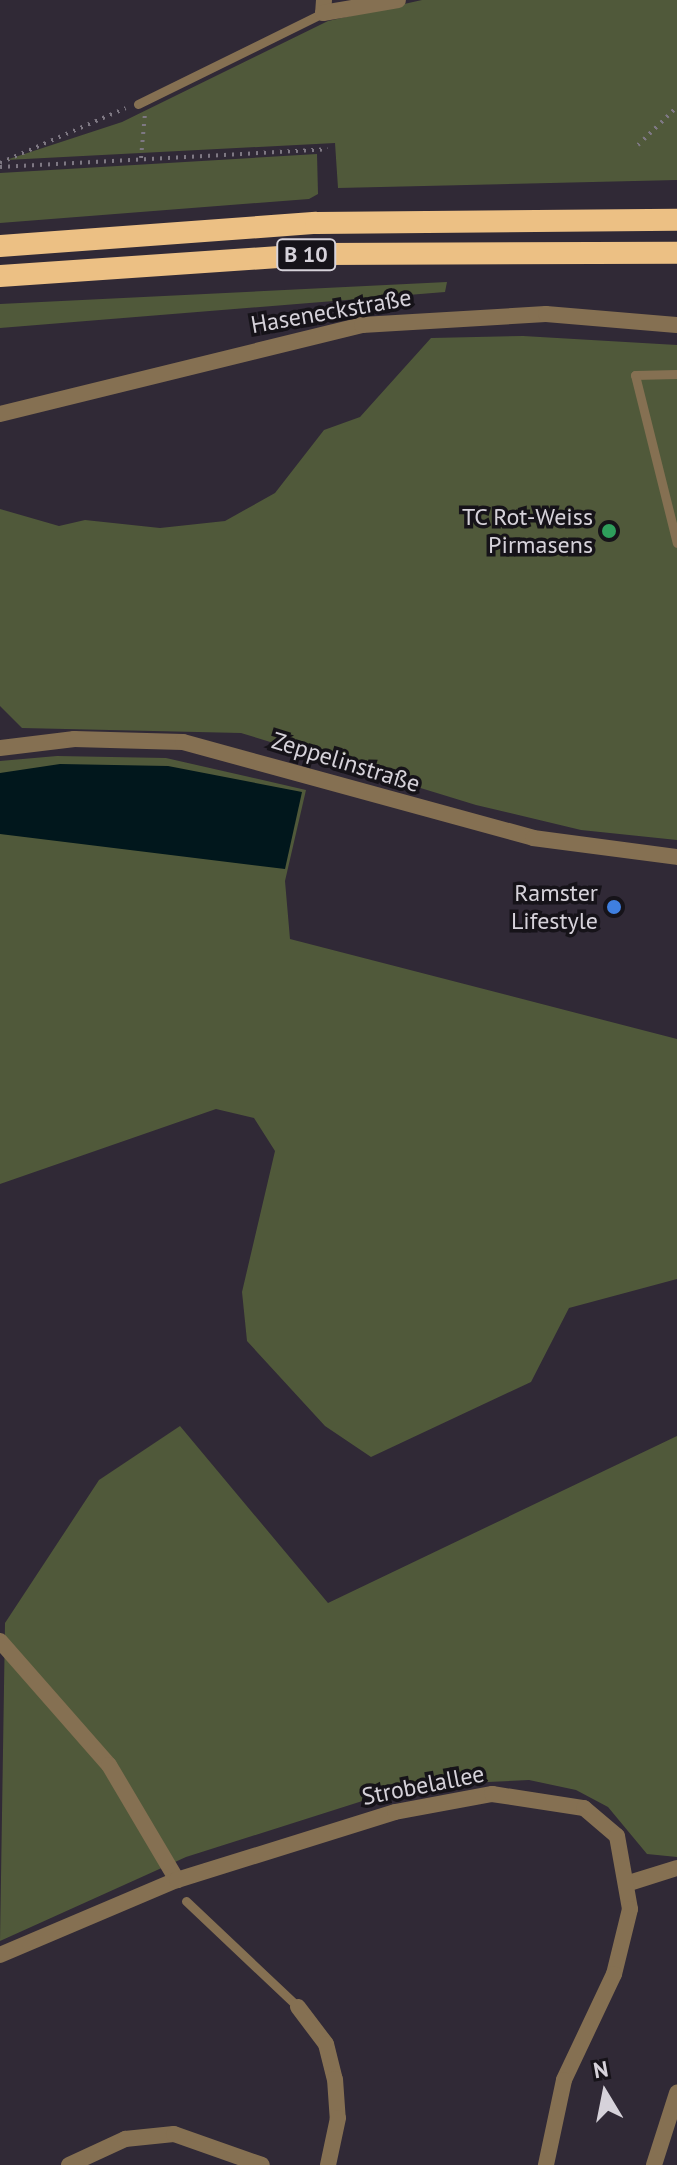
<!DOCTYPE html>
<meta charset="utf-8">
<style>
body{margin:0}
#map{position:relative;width:677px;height:2165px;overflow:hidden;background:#302936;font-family:"PT Sans",sans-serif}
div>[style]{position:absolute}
.green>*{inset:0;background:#50593a}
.water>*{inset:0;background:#01171c}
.path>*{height:4px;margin-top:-2px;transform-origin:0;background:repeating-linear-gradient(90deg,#7e7883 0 2px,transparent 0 8px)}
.service>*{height:9px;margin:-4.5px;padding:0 4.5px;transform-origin:4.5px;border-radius:4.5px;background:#857052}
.minor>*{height:16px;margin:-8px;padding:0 8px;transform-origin:8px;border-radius:8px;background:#857052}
.tertiary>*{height:16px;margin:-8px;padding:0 8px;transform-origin:8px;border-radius:8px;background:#857052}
.trunk>*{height:22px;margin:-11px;padding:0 11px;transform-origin:11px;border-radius:11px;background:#ecc084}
.dots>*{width:22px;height:22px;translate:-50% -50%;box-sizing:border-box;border:4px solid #161319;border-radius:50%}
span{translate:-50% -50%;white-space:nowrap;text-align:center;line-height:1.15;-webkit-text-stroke:7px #161319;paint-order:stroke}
.shield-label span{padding:2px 6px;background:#161319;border:2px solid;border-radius:6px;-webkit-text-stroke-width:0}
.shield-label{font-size:22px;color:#d6d2da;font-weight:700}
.street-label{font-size:24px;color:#d6d2da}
.poi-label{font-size:24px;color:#d6d2da}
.right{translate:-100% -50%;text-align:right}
.north{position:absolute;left:565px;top:2053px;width:80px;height:80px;-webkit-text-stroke:6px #161319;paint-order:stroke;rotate:350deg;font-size:22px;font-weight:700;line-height:32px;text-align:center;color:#d6d2da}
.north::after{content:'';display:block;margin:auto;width:28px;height:36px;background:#d6d2da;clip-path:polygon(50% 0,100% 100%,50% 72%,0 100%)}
</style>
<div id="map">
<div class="green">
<div style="clip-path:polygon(422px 0,677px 0,677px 180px,338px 188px,335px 143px,6px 160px,122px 122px,328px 21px)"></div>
<div style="clip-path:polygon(317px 154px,318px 194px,309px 199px,0 223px,0 173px)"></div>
<div style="clip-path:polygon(447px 282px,445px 292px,0 328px,0 304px)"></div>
<div style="clip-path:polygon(523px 336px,677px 345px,677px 840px,581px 830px,476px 805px,241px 733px,22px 728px,0 706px,0 509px,59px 526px,85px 520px,160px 528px,225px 521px,275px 493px,324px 430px,360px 417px,431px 338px)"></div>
<div style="clip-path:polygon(57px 756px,166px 758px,306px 790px,285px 881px,290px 939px,677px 1039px,677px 1279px,569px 1308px,531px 1382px,371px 1457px,325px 1426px,247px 1341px,242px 1292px,275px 1151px,254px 1118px,216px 1109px,0 1184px,0 761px)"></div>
<div style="clip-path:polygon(180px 1426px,328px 1603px,677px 1436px,677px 1857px,647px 1854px,608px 1807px,576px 1790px,529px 1780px,443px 1784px,375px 1797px,186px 1857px,0 1941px,5px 1623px,99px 1480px)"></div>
</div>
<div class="water">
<div style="clip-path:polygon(60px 764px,168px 766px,302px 792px,285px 869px,0 834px,0 773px)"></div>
</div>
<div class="path">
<div style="left:638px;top:145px;width:54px;rotate:-44.3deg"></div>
<div style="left:141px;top:158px;width:45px;rotate:-84.9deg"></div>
<div style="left:0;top:163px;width:137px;rotate:-23.6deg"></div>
<div style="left:0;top:167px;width:328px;rotate:-3.1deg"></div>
</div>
<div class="service">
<div style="left:138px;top:104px;width:206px;rotate:-26.2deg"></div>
<div style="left:677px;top:374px;width:42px;rotate:178.6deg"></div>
<div style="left:635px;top:375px;width:173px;rotate:76deg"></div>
<div style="left:186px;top:1901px;width:154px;rotate:43.4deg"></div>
</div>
<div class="minor">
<div style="left:324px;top:0;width:13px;rotate:94deg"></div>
<div style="left:323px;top:13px;width:76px;rotate:-9.8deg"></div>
<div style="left:0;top:414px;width:373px;rotate:-13.8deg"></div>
<div style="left:362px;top:325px;width:184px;rotate:-3.4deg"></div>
<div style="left:546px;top:314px;width:131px;rotate:4.8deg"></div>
<div style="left:0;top:1641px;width:165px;rotate:48.7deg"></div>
<div style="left:109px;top:1765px;width:134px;rotate:59.4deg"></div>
<div style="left:629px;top:1883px;width:50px;rotate:-17.4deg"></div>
<div style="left:0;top:1955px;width:192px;rotate:-23deg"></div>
<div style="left:177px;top:1880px;width:228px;rotate:-17.3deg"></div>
<div style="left:395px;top:1812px;width:99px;rotate:-10.5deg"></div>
<div style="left:492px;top:1794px;width:93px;rotate:8.7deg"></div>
<div style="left:584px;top:1808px;width:43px;rotate:40.3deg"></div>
<div style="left:617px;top:1836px;width:74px;rotate:79.9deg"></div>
<div style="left:630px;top:1909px;width:67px;rotate:103.8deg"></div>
<div style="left:614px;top:1974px;width:117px;rotate:115.3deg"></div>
<div style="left:564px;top:2080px;width:87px;rotate:102deg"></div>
<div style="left:298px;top:2007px;width:46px;rotate:52.9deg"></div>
<div style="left:326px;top:2044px;width:36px;rotate:76deg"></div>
<div style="left:335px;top:2079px;width:39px;rotate:86deg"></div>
<div style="left:338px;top:2118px;width:48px;rotate:102deg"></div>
<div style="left:69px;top:2165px;width:62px;rotate:-24.9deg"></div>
<div style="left:125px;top:2139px;width:49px;rotate:-5.8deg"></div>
<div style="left:174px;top:2134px;width:93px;rotate:19.4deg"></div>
<div style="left:654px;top:2165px;width:76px;rotate:-72.3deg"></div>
</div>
<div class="tertiary">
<div style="left:0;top:748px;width:75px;rotate:-6.9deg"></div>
<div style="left:74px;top:739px;width:109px;rotate:1.6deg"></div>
<div style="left:183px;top:742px;width:363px;rotate:15.3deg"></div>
<div style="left:533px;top:838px;width:145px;rotate:7.5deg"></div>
</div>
<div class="trunk">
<div style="left:0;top:246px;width:317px;rotate:-4.2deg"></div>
<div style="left:316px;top:223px;width:361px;rotate:-0.5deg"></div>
<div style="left:0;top:276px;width:322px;rotate:-3.9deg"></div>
<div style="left:321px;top:254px;width:356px;rotate:-0.2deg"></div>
</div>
<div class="dots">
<div style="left:609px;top:531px;background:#2e9e5b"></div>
<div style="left:614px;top:907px;background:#3f7fe0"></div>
</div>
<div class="shield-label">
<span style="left:306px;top:255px">B 10</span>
</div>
<div class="street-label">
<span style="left:331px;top:311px;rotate:-10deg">Haseneckstraße</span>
<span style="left:346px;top:762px;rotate:17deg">Zeppelinstraße</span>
<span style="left:423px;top:1785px;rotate:-11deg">Strobelallee</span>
</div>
<div class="poi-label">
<span class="right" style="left:593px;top:531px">TC Rot-Weiss<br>Pirmasens</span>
<span class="right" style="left:598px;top:907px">Ramster<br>Lifestyle</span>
</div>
<div class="north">N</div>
</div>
